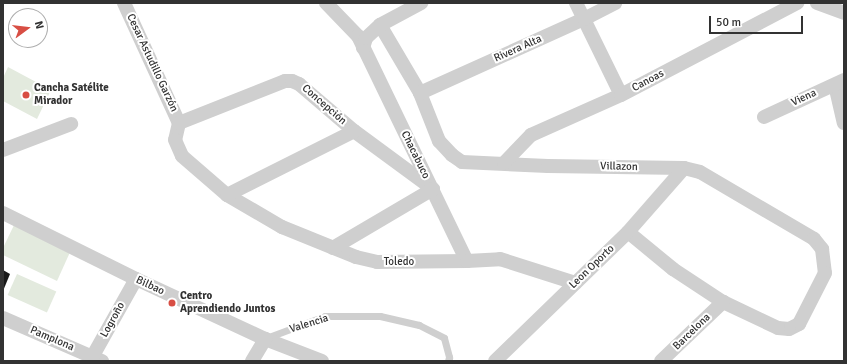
<!DOCTYPE html>
<meta charset="utf-8">
<style>
body{margin:0}
#map{position:relative;width:847px;height:364px;overflow:hidden;background:#fff;font-family:Signika,sans-serif}
div>[style]{position:absolute}
.green>*{inset:0;background:#e3eade;transform-origin:0 0}
.building>*{inset:0;background:#191919}
.lane>*{height:7px;margin:-3.5px;padding:0 3.5px;transform-origin:3.5px;border-radius:3.5px;background:#cfcfcf}
.street>*{height:14px;margin:-7px;padding:0 7px;transform-origin:7px;border-radius:7px;background:#cfcfcf}
.dots>*{width:11px;height:11px;translate:-50% -50%;box-sizing:border-box;border:2px solid #fff;border-radius:50%}
span{translate:-50% -50%;white-space:nowrap;text-align:center;line-height:1.15;-webkit-text-stroke:4px #fff;paint-order:stroke}
.street-label{font-size:11px;color:#323232}
.poi-label{font-size:11px;color:#323232;font-weight:700}
.left{translate:0 -50%;text-align:left}
.frame{position:absolute;inset:0;border:4px solid #323232;pointer-events:none}
.north{position:absolute;left:8px;top:8px;width:40px;height:40px;box-sizing:border-box;background:#fff;border:1px solid #adadad;border-radius:50%;rotate:75deg;font-size:11px;font-weight:700;line-height:16px;text-align:center;color:#323232}
.north::after{content:'';display:block;margin:auto;width:14px;height:18px;background:#d84e44;clip-path:polygon(50% 0,100% 100%,50% 72%,0 100%)}
.scale{position:absolute;left:709px;top:16px;width:94px;height:18px;box-sizing:border-box;border:2px solid #323232;border-top:0;padding-left:5px;font-size:12px;line-height:14px;white-space:nowrap;color:#323232;-webkit-text-stroke:3px #fff;paint-order:stroke}
</style>
<div id="map">
<div class="green">
<div style="clip-path:polygon(8px 67px,51px 90px,37px 119px,3px 101px,3px 78px)"></div>
<div style="clip-path:polygon(15px 223px,71px 250px,57px 281px,3px 255px,3px 248px)"></div>
<div style="left:17px;top:274px;width:43px;height:23px;rotate:24deg"></div>
</div>
<div class="building">
<div style="clip-path:polygon(3px 270px,10px 274px,3px 291px)"></div>
</div>
<div class="lane">
<div style="left:266px;top:338px;width:63px;rotate:-20.4deg"></div>
<div style="left:325px;top:316px;width:55px"></div>
<div style="left:380px;top:316px;width:40px;rotate:13deg"></div>
<div style="left:419px;top:325px;width:28px;rotate:27deg"></div>
<div style="left:444px;top:338px;width:20px;rotate:75deg"></div>
<div style="left:449px;top:357px;width:4px;rotate:104deg"></div>
</div>
<div class="street">
<div style="left:124px;top:3px;width:132px;rotate:65.4deg"></div>
<div style="left:326px;top:3px;width:46px;rotate:45.9deg"></div>
<div style="left:358px;top:36px;width:250px;rotate:64.2deg"></div>
<div style="left:576px;top:3px;width:102px;rotate:63.9deg"></div>
<div style="left:817px;top:3px;width:29px;rotate:20deg"></div>
<div style="left:380px;top:25px;width:79px;rotate:59.5deg"></div>
<div style="left:420px;top:93px;width:52px;rotate:68.4deg"></div>
<div style="left:439px;top:141px;width:19px;rotate:47deg"></div>
<div style="left:452px;top:155px;width:12px;rotate:35deg"></div>
<div style="left:462px;top:162px;width:86px;rotate:2.7deg"></div>
<div style="left:548px;top:166px;width:136px;rotate:0.8deg"></div>
<div style="left:684px;top:168px;width:16px;rotate:14deg"></div>
<div style="left:700px;top:172px;width:132px;rotate:30.4deg"></div>
<div style="left:814px;top:239px;width:13px;rotate:51deg"></div>
<div style="left:822px;top:249px;width:24px;rotate:83deg"></div>
<div style="left:825px;top:273px;width:57px;rotate:117deg"></div>
<div style="left:799px;top:324px;width:11px;rotate:153deg"></div>
<div style="left:789px;top:329px;width:11px;rotate:-175deg"></div>
<div style="left:778px;top:328px;width:61px;rotate:-154.7deg"></div>
<div style="left:723px;top:302px;width:60px;rotate:-146.6deg"></div>
<div style="left:673px;top:269px;width:58px;rotate:-140.6deg"></div>
<div style="left:363px;top:48px;width:10px;rotate:-73deg"></div>
<div style="left:366px;top:38px;width:19px;rotate:-43deg"></div>
<div style="left:380px;top:25px;width:47px;rotate:-28.2deg"></div>
<div style="left:835px;top:85px;width:39px;rotate:77deg"></div>
<div style="left:420px;top:93px;width:180px;rotate:-24.3deg"></div>
<div style="left:584px;top:19px;width:35px;rotate:-27deg"></div>
<div style="left:764px;top:117px;width:88px;rotate:-24.8deg"></div>
<div style="left:179px;top:123px;width:17px;rotate:103deg"></div>
<div style="left:175px;top:140px;width:17px;rotate:66deg"></div>
<div style="left:182px;top:156px;width:60px;rotate:40.9deg"></div>
<div style="left:227px;top:195px;width:64px;rotate:30.2deg"></div>
<div style="left:282px;top:227px;width:80px;rotate:22.1deg"></div>
<div style="left:356px;top:257px;width:22px;rotate:13deg"></div>
<div style="left:377px;top:262px;width:90px;rotate:-0.6deg"></div>
<div style="left:467px;top:261px;width:33px;rotate:-3deg"></div>
<div style="left:500px;top:259px;width:79px;rotate:17.7deg"></div>
<div style="left:179px;top:123px;width:114px;rotate:-21.6deg"></div>
<div style="left:285px;top:81px;width:7px"></div>
<div style="left:292px;top:81px;width:8px;rotate:23deg"></div>
<div style="left:299px;top:84px;width:72px;rotate:40.5deg"></div>
<div style="left:354px;top:131px;width:98px;rotate:36.3deg"></div>
<div style="left:433px;top:189px;width:116px;rotate:149.5deg"></div>
<div style="left:3px;top:150px;width:73px;rotate:-20.9deg"></div>
<div style="left:504px;top:163px;width:39px;rotate:-46deg"></div>
<div style="left:531px;top:135px;width:98px;rotate:-24deg"></div>
<div style="left:621px;top:95px;width:199px;rotate:-27.6deg"></div>
<div style="left:227px;top:195px;width:142px;rotate:-26.7deg"></div>
<div style="left:3px;top:213px;width:148px;rotate:26.4deg"></div>
<div style="left:136px;top:279px;width:142px;rotate:24.9deg"></div>
<div style="left:265px;top:339px;width:61px;rotate:21.1deg"></div>
<div style="left:3px;top:318px;width:108px;rotate:23.5deg"></div>
<div style="left:90px;top:361px;width:94px;rotate:-60.7deg"></div>
<div style="left:252px;top:361px;width:26px;rotate:-59deg"></div>
<div style="left:495px;top:361px;width:185px;rotate:-44.1deg"></div>
<div style="left:628px;top:232px;width:85px;rotate:-48.8deg"></div>
<div style="left:661px;top:361px;width:86px;rotate:-43.6deg"></div>
</div>
<div class="dots">
<div style="left:26px;top:95px;background:#d84e44"></div>
<div style="left:172px;top:303px;background:#d84e44"></div>
</div>
<div class="street-label">
<span style="left:518px;top:49px;rotate:-24deg">Rivera Alta</span>
<span style="left:152px;top:63px;rotate:65deg">Cesar Astudillo Garzón</span>
<span style="left:648px;top:81px;rotate:-28deg">Canoas</span>
<span style="left:804px;top:98px;rotate:-25deg">Viena</span>
<span style="left:324px;top:105px;rotate:41deg">Concepción</span>
<span style="left:415px;top:155px;rotate:64deg">Chacabuco</span>
<span style="left:619px;top:167px;rotate:1deg">Villazon</span>
<span style="left:399px;top:262px">Toledo</span>
<span style="left:592px;top:267px;rotate:-44deg">Leon Oporto</span>
<span style="left:150px;top:286px;rotate:25deg">Bilbao</span>
<span style="left:113px;top:320px;rotate:-61deg">Logroño</span>
<span style="left:309px;top:324px;rotate:-17deg">Valencia</span>
<span style="left:692px;top:332px;rotate:-44deg">Barcelona</span>
<span style="left:52px;top:339px;rotate:23deg">Pamplona</span>
</div>
<div class="poi-label">
<span class="left" style="left:34px;top:95px">Cancha Satélite<br>Mirador</span>
<span class="left" style="left:180px;top:303px">Centro<br>Aprendiendo Juntos</span>
</div>
<div class="frame"></div>
<div class="north">N</div>
<div class="scale">50 m</div>
</div>
